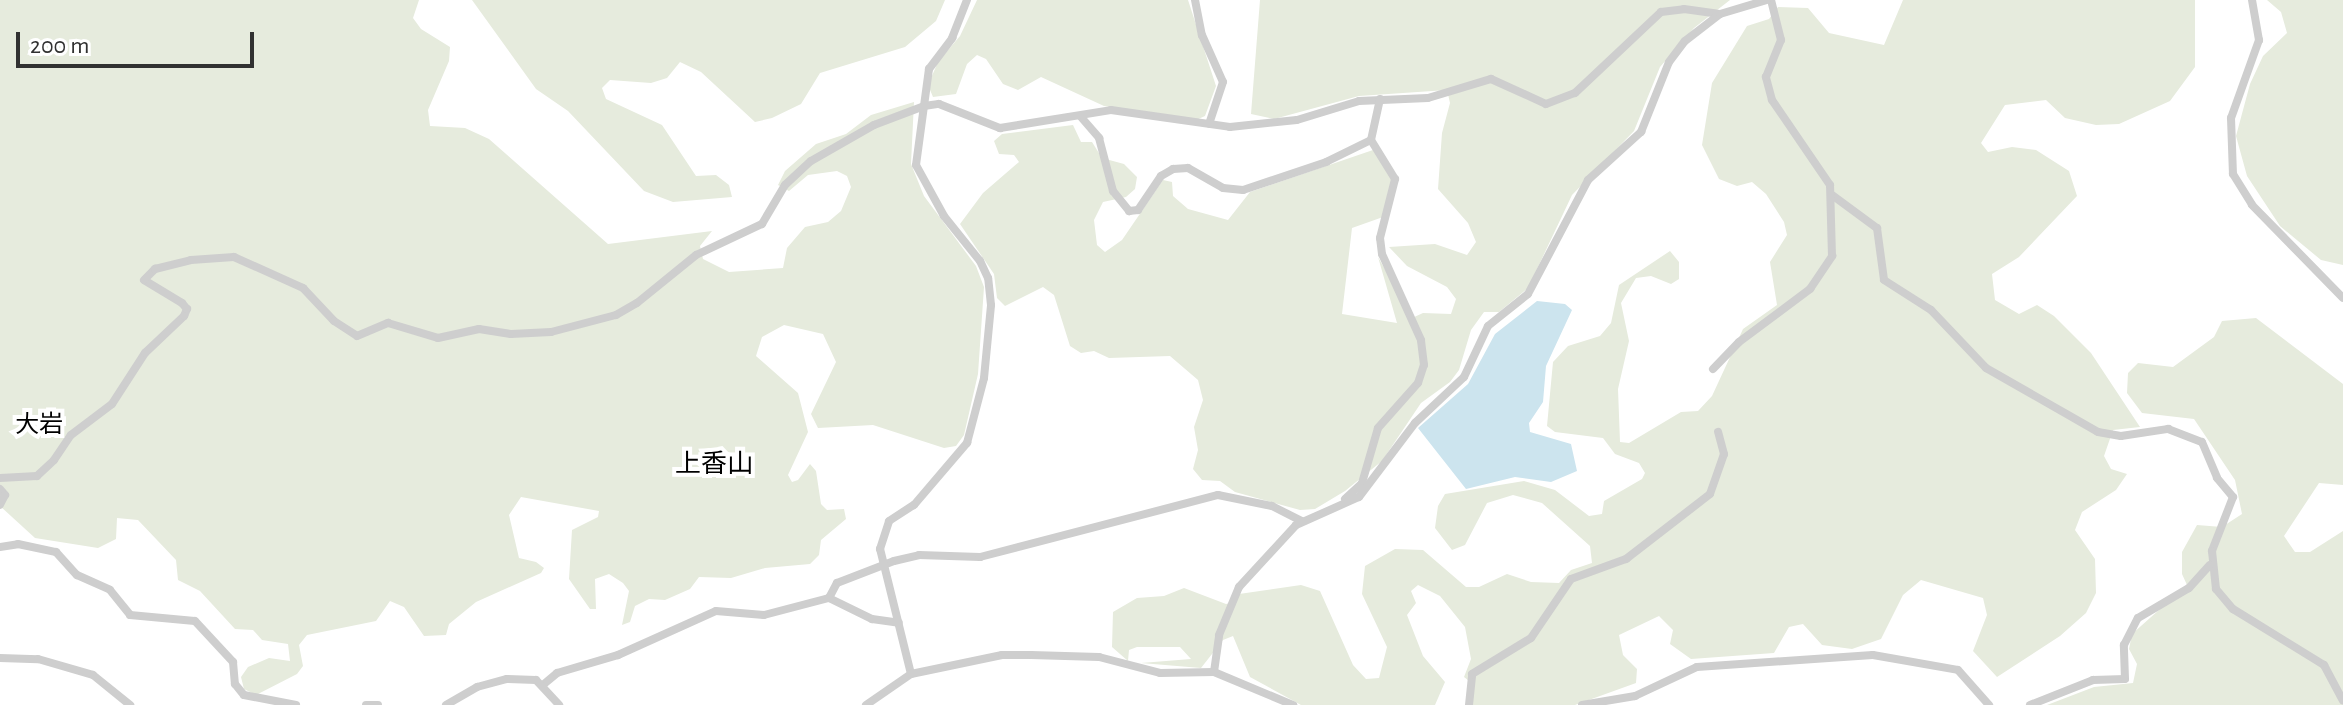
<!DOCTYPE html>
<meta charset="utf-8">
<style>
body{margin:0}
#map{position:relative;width:2343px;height:705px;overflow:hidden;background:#fff;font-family:"Alegreya Sans","Noto Sans JP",sans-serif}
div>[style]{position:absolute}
.green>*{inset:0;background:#e6ebdd}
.water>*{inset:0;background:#cce4ee}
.minor>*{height:8px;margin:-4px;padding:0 4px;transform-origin:4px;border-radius:4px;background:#cecece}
span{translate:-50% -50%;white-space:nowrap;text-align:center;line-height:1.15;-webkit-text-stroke:8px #fff;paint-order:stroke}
.neighbourhood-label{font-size:24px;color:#000}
.quarter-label{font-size:26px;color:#000}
.scale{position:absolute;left:16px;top:32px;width:238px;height:36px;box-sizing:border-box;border:4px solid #313131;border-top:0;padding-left:10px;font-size:24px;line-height:28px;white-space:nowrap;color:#313131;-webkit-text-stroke:6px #fff;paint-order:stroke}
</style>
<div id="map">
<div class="green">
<div style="clip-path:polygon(0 0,419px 0,413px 18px,421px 29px,450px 47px,449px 61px,428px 110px,430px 126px,465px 128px,489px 139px,608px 244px,712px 231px,700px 246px,703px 259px,729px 272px,783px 268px,787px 248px,805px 227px,828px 222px,841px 211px,851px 187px,847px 176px,837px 171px,808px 175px,789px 191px,778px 185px,785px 171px,816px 144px,846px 134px,871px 115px,914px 102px,911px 164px,924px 196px,976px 266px,984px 287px,978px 374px,964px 435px,956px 446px,944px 448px,873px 425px,818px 428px,811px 414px,836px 362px,823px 334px,784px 325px,762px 337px,756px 356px,798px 393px,808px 432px,788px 475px,792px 482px,798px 480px,810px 464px,816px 471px,821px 504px,827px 510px,844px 509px,846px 519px,821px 540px,819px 555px,810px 564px,765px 568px,731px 578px,699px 577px,690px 589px,665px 600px,649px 599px,635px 606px,630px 622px,622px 625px,629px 591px,623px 583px,609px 574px,595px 579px,596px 609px,590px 609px,569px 579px,572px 530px,598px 517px,599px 511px,521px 497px,509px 515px,519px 558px,536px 562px,544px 568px,541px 573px,476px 602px,449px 624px,446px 635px,424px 636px,404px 607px,390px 601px,376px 621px,307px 635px,299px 645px,303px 666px,297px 674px,256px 695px,244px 689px,241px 677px,248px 667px,269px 658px,290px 661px,288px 644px,262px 640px,253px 630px,235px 629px,200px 591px,178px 580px,176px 560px,138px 520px,117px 518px,116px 539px,98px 548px,35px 538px,0 506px)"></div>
<div style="clip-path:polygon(472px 0,945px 0,936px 21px,905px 47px,820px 73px,801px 104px,772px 118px,755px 122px,701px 72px,680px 62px,667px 78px,651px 83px,610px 80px,602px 88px,606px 99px,662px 125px,696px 176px,716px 175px,729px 185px,732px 197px,673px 202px,644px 191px,568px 111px,536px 89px)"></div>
<div style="clip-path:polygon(977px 0,1188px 0,1216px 86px,1205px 116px,1196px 120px,1104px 106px,1041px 77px,1018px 90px,1003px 84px,986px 59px,977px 55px,967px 64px,956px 94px,933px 97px,928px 85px,938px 62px,960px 36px)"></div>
<div style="clip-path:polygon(1260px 0,1730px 0,1694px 28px,1660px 67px,1634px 131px,1572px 195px,1528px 288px,1499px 312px,1484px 312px,1471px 330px,1459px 370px,1450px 382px,1421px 403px,1382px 461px,1345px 491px,1315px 509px,1300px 510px,1235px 492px,1220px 481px,1202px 480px,1193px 469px,1198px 450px,1194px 427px,1203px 400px,1198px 380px,1170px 356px,1109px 358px,1094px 351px,1081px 353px,1070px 346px,1054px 295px,1043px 287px,1005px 306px,997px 298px,994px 274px,960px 224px,983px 193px,1019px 162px,1014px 155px,999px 154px,994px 141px,1002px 134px,1073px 125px,1081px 142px,1092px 142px,1102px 158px,1124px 164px,1137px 177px,1135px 189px,1126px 197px,1103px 202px,1094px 220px,1097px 245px,1105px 252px,1122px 240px,1163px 180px,1172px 182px,1173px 196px,1188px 209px,1228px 220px,1250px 192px,1373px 150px,1393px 180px,1383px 217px,1352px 228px,1342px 314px,1397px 323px,1378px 257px,1412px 318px,1423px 313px,1451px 314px,1456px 299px,1447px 287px,1407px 266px,1389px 247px,1435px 244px,1467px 255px,1476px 242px,1468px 223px,1438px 189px,1442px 133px,1450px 103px,1447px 90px,1359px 96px,1274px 119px,1251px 114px)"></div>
<div style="clip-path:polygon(1903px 0,2195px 0,2195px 67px,2170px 101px,2119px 124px,2096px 125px,2065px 118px,2046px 100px,2005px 105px,1981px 143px,1988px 152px,2012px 147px,2036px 150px,2069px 171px,2077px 196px,2019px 257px,1992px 274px,1995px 300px,2019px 314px,2037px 305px,2054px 316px,2091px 353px,2140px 427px,2113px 430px,2104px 456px,2111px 469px,2127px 474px,2116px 490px,2082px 512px,2075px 530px,2095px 559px,2096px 593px,2086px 613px,2060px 636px,1997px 677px,1973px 651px,1987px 615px,1983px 598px,1921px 580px,1903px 595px,1881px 639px,1852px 649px,1822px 645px,1803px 624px,1789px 627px,1774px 653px,1691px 659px,1670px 644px,1673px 630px,1659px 616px,1619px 635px,1623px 655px,1637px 669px,1636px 683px,1575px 705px,1473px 705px,1473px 684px,1464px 677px,1471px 659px,1465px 627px,1440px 596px,1418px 585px,1411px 591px,1416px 603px,1407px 615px,1423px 656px,1445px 682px,1435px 705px,1301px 705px,1250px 677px,1233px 636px,1223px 640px,1201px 668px,1141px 663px,1191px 659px,1180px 647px,1137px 647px,1129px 650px,1128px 661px,1112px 647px,1113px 612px,1137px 598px,1164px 596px,1184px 588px,1226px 604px,1236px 602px,1239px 594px,1301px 585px,1320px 591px,1353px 665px,1366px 679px,1379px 678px,1387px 647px,1362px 594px,1365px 566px,1395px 549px,1423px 550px,1466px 587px,1479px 587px,1507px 574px,1531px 582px,1559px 583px,1571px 570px,1592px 563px,1590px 546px,1542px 503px,1513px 495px,1487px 503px,1465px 545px,1452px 550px,1435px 528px,1438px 506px,1445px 494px,1524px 481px,1555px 490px,1589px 516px,1602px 514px,1604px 501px,1642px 479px,1645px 473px,1639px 463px,1615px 454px,1603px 438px,1555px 432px,1547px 426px,1553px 362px,1568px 346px,1600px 336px,1611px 323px,1619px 285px,1670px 251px,1679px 262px,1679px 279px,1671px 284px,1651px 276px,1636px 278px,1621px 303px,1629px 341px,1618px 389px,1620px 442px,1629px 443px,1681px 412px,1698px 411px,1712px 396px,1743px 329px,1777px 305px,1770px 262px,1787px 235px,1784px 222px,1766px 194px,1752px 182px,1737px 186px,1719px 179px,1702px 145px,1712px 83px,1747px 26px,1769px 19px,1778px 7px,1808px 8px,1829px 33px,1884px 45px)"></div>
<div style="clip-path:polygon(2267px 0,2343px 0,2343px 265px,2321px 260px,2280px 226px,2247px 176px,2236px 136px,2250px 84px,2263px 56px,2287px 33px,2281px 12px)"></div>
<div style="clip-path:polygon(2256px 318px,2343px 384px,2343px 485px,2319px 483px,2284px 536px,2295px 552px,2310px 552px,2343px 531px,2343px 705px,2047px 705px,2094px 687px,2133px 683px,2137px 664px,2129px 649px,2132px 634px,2187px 585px,2182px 574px,2182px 552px,2197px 525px,2222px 527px,2242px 514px,2235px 480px,2194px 419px,2142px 413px,2127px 393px,2128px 373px,2138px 363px,2173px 367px,2214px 337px,2222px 321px)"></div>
</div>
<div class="water">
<div style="clip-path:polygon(1537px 301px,1565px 304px,1572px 310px,1546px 366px,1543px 402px,1529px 423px,1530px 432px,1571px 444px,1577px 471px,1551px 482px,1515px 477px,1466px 489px,1418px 428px,1468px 384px,1495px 334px)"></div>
</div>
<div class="minor">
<div style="left:1195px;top:0;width:36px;rotate:79deg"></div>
<div style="left:1202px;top:35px;width:51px;rotate:65.9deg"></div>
<div style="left:1223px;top:82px;width:44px;rotate:108.4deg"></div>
<div style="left:2252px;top:0;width:41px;rotate:80.1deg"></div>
<div style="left:2259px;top:40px;width:83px;rotate:109.7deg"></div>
<div style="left:2231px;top:118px;width:56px;rotate:88deg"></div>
<div style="left:2233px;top:174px;width:36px;rotate:58deg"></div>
<div style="left:2252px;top:205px;width:130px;rotate:45.6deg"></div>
<div style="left:1081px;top:117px;width:28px;rotate:49deg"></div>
<div style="left:1099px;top:138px;width:55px;rotate:75.2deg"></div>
<div style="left:1113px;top:191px;width:26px;rotate:51deg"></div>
<div style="left:1129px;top:211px;width:9px;rotate:-6deg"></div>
<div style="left:1138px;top:210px;width:41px;rotate:-55.9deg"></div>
<div style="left:1161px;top:176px;width:14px;rotate:-30deg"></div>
<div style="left:1173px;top:169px;width:15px;rotate:-4deg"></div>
<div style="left:1188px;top:168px;width:40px;rotate:29.7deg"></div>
<div style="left:1223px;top:188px;width:20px;rotate:6deg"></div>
<div style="left:1243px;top:190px;width:88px;rotate:-18.6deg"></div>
<div style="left:1326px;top:162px;width:50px;rotate:-26.1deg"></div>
<div style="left:1832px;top:195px;width:56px;rotate:36.3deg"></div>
<div style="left:1877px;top:228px;width:52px;rotate:82.3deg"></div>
<div style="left:1884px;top:280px;width:56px;rotate:32.6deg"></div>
<div style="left:1931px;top:310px;width:80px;rotate:46.5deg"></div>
<div style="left:1986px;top:368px;width:129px;rotate:29.7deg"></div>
<div style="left:2098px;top:432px;width:23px;rotate:10deg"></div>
<div style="left:2121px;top:436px;width:48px;rotate:-8.5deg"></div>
<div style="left:2168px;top:429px;width:36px;rotate:21deg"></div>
<div style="left:2202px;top:442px;width:39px;rotate:67deg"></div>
<div style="left:2217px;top:478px;width:25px;rotate:50deg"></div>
<div style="left:2233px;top:497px;width:58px;rotate:111.3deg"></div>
<div style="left:2212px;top:551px;width:38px;rotate:84deg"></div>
<div style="left:2216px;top:589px;width:26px;rotate:50deg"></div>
<div style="left:2233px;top:609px;width:107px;rotate:31.6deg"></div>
<div style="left:2324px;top:665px;width:40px;rotate:62deg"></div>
<div style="left:1713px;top:369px;width:37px;rotate:-46deg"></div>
<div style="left:1739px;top:342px;width:89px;rotate:-36.7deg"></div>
<div style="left:1810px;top:289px;width:40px;rotate:-56deg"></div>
<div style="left:1832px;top:256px;width:71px;rotate:-91.6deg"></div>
<div style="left:1830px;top:185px;width:103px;rotate:-124.3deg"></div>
<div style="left:1772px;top:100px;width:24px;rotate:-105deg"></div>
<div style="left:1766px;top:77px;width:40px;rotate:-68deg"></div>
<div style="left:1781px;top:40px;width:41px;rotate:-104deg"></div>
<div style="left:0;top:478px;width:37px;rotate:-3deg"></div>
<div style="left:37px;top:476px;width:23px;rotate:-43deg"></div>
<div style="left:54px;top:460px;width:30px;rotate:-56deg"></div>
<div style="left:71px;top:435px;width:51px;rotate:-37.1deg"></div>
<div style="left:112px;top:404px;width:61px;rotate:-57.1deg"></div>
<div style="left:145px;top:353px;width:54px;rotate:-43.5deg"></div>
<div style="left:184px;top:316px;width:8px;rotate:-67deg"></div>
<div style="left:187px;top:309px;width:8px;rotate:-130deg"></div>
<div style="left:182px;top:303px;width:44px;rotate:-148.8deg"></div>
<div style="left:144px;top:280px;width:16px;rotate:-45deg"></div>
<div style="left:155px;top:269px;width:37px;rotate:-14deg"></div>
<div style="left:191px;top:260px;width:43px;rotate:-4deg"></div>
<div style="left:234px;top:257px;width:76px;rotate:24.2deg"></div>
<div style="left:303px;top:288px;width:45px;rotate:46.8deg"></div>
<div style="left:334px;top:321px;width:27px;rotate:33deg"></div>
<div style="left:357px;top:336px;width:34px;rotate:-23deg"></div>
<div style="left:388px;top:323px;width:52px;rotate:16.7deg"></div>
<div style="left:438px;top:338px;width:42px;rotate:-12.4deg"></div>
<div style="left:479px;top:329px;width:32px;rotate:9deg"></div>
<div style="left:511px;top:334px;width:40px;rotate:-2.9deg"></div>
<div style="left:551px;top:332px;width:67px;rotate:-14.7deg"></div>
<div style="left:616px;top:315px;width:24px;rotate:-30deg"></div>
<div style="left:637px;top:303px;width:76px;rotate:-39.1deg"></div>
<div style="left:696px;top:255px;width:73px;rotate:-25.2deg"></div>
<div style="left:762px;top:224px;width:45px;rotate:-59.5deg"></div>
<div style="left:785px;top:185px;width:35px;rotate:-43deg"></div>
<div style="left:811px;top:161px;width:73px;rotate:-29.7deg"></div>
<div style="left:874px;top:125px;width:53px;rotate:-20.8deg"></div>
<div style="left:924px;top:106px;width:15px;rotate:-8deg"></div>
<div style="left:939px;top:104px;width:66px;rotate:21.5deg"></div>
<div style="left:1000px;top:128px;width:112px;rotate:-9.2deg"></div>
<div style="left:1111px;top:110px;width:120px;rotate:8.1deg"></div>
<div style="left:1230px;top:127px;width:67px;rotate:-6deg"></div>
<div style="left:1297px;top:120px;width:65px;rotate:-17deg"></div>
<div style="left:1359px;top:101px;width:69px;rotate:-2.5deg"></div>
<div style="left:1428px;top:98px;width:66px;rotate:-16.8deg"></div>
<div style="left:1491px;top:79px;width:60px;rotate:24.4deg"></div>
<div style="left:1546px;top:104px;width:31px;rotate:-21deg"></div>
<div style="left:1575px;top:93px;width:118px;rotate:-43.3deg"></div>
<div style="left:1661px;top:12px;width:23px;rotate:-7deg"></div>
<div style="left:1684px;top:9px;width:36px;rotate:8deg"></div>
<div style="left:0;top:489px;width:8px;rotate:50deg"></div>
<div style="left:5px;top:495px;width:11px;rotate:117deg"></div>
<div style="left:1345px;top:499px;width:23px;rotate:-43deg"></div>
<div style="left:1362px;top:483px;width:57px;rotate:-73.8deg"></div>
<div style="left:1378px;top:428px;width:60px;rotate:-48.4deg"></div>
<div style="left:1418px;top:383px;width:19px;rotate:-72deg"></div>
<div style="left:1424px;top:365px;width:25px;rotate:-97deg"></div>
<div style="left:1421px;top:340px;width:94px;rotate:-114.4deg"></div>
<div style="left:1382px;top:254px;width:16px;rotate:-97deg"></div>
<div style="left:1380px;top:238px;width:61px;rotate:-75.7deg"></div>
<div style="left:1395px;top:179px;width:46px;rotate:-121.6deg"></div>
<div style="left:1371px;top:140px;width:42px;rotate:-77.6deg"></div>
<div style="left:0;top:547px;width:18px;rotate:-9deg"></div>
<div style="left:18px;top:544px;width:39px;rotate:12deg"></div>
<div style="left:56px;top:552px;width:31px;rotate:48deg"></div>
<div style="left:77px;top:575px;width:36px;rotate:24deg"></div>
<div style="left:110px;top:590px;width:32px;rotate:51deg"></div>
<div style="left:130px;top:615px;width:65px;rotate:5.3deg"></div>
<div style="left:195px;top:621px;width:56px;rotate:47.2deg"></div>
<div style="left:233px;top:662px;width:22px;rotate:85deg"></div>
<div style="left:235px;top:684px;width:14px;rotate:51deg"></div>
<div style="left:244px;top:695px;width:53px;rotate:10.9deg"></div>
<div style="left:829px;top:598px;width:17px;rotate:-62deg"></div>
<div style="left:837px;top:583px;width:61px;rotate:-21.1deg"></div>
<div style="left:894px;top:561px;width:26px;rotate:-13deg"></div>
<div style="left:919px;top:555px;width:61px;rotate:1.9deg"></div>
<div style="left:980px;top:557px;width:246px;rotate:-14.6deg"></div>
<div style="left:1218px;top:495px;width:55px;rotate:11.5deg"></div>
<div style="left:1272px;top:506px;width:34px;rotate:27deg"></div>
<div style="left:829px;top:598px;width:48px;rotate:26deg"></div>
<div style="left:872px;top:619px;width:27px;rotate:8deg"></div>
<div style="left:0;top:658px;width:38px;rotate:2deg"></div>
<div style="left:38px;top:659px;width:57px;rotate:16.2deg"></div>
<div style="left:93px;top:675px;width:48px;rotate:39deg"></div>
<div style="left:1214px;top:672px;width:37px;rotate:-82deg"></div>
<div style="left:1219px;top:635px;width:52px;rotate:-67.4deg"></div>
<div style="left:1239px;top:587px;width:84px;rotate:-47.4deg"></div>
<div style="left:1296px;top:525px;width:69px;rotate:-24deg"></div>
<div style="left:1359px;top:497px;width:93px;rotate:-52.9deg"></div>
<div style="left:1415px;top:423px;width:67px;rotate:-43.2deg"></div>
<div style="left:1464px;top:377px;width:56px;rotate:-64.8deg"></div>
<div style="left:1488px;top:326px;width:51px;rotate:-38.7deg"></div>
<div style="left:1528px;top:294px;width:129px;rotate:-62.2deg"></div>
<div style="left:1588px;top:180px;width:72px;rotate:-42.2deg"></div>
<div style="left:1641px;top:132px;width:75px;rotate:-68.2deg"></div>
<div style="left:1669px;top:62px;width:26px;rotate:-53deg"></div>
<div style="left:1685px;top:41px;width:44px;rotate:-37.6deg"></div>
<div style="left:1720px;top:14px;width:49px;rotate:-16.6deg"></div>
<div style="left:911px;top:674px;width:129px;rotate:-103.9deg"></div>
<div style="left:880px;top:549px;width:29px;rotate:-72deg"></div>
<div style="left:889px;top:521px;width:30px;rotate:-33deg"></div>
<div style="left:914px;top:505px;width:82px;rotate:-49.5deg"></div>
<div style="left:967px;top:443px;width:67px;rotate:-75.3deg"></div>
<div style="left:984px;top:378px;width:73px;rotate:-84.5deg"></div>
<div style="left:991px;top:305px;width:27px;rotate:-96deg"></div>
<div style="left:988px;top:278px;width:19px;rotate:-115deg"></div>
<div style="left:980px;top:261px;width:58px;rotate:-128.7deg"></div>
<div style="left:944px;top:216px;width:58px;rotate:-118.8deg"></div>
<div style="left:916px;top:165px;width:97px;rotate:-82.3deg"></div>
<div style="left:929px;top:69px;width:39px;rotate:-53deg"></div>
<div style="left:952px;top:38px;width:41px;rotate:-68.5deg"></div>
<div style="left:544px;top:684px;width:17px;rotate:-40deg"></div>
<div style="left:557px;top:673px;width:64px;rotate:-16.4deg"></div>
<div style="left:618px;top:655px;width:107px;rotate:-24.2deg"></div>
<div style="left:716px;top:611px;width:48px;rotate:4.8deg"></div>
<div style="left:764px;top:615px;width:67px;rotate:-14.7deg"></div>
<div style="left:366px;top:705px;width:12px"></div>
<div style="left:446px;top:705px;width:36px;rotate:-30deg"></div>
<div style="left:477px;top:687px;width:31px;rotate:-15deg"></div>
<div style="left:507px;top:679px;width:29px;rotate:2deg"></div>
<div style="left:536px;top:680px;width:34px;rotate:47deg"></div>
<div style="left:866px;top:705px;width:55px;rotate:-34.6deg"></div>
<div style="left:911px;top:674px;width:93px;rotate:-11.8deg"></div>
<div style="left:1002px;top:655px;width:29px"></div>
<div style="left:1031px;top:655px;width:68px;rotate:1.7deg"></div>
<div style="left:1099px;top:657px;width:63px;rotate:14.7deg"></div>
<div style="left:1160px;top:673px;width:54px;rotate:-1.1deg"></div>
<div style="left:1214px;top:672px;width:86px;rotate:22.7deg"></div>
<div style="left:1469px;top:705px;width:31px;rotate:-84deg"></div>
<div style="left:1472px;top:674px;width:69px;rotate:-31.4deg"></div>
<div style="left:1531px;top:638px;width:71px;rotate:-55.9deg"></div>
<div style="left:1571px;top:579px;width:59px;rotate:-20deg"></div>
<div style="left:1626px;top:559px;width:106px;rotate:-37.7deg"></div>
<div style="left:1710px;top:494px;width:42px;rotate:-70.7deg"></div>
<div style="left:1724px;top:454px;width:23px;rotate:-105deg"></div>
<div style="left:1582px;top:705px;width:54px;rotate:-9.6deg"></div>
<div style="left:1635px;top:696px;width:68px;rotate:-25.1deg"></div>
<div style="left:1697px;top:667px;width:176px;rotate:-3.9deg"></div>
<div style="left:1873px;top:655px;width:86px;rotate:10deg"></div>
<div style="left:1958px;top:670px;width:47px;rotate:48.5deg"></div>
<div style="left:2030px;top:705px;width:68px;rotate:-21.6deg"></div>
<div style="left:2093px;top:680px;width:32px;rotate:-2deg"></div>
<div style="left:2125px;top:679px;width:34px;rotate:-92deg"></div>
<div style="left:2124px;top:645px;width:30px;rotate:-63deg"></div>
<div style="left:2138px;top:618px;width:59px;rotate:-30.5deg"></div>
<div style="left:2189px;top:588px;width:31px;rotate:-48deg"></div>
</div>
<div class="neighbourhood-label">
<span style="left:39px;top:426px">大岩</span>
</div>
<div class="quarter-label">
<span style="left:714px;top:465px">上香山</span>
</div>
<div class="scale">200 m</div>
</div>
